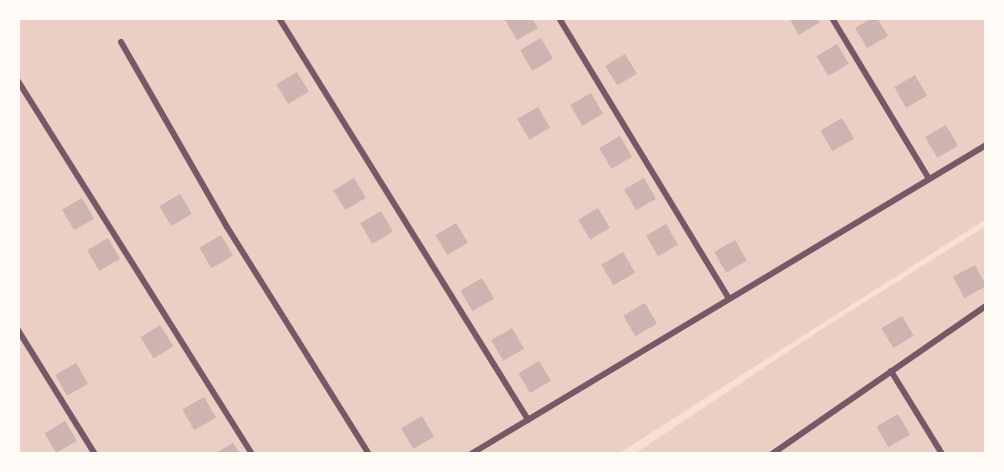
<!DOCTYPE html>
<style>
body{margin:0}
#map{position:relative;width:1004px;height:472px;overflow:hidden;background:#f7e1d7;font-family:Bitter,serif}
div>[style]{position:absolute}
.green>*{inset:0;background:#ebcfc5}
.building>*{inset:0;background:#ccb4b1;transform-origin:0 0}
.minor>*{height:6px;margin:-3px;padding:0 3px;transform-origin:3px;border-radius:3px;background:#755966}
span{translate:-50% -50%;white-space:nowrap;text-align:center;line-height:1.15;-webkit-text-stroke:6px #fffaf5;paint-order:stroke}
.frame{position:absolute;inset:0;border:20px solid #fffaf5;pointer-events:none}
</style>
<div id="map">
<div class="green">
<div style="clip-path:polygon(18px 18px,986px 18px,986px 219px,618px 454px,18px 454px)"></div>
<div style="clip-path:polygon(986px 226px,986px 454px,634px 454px,819px 331px)"></div>
</div>
<div class="building">
<div style="clip-path:polygon(508px 18px,532px 18px,538px 28px,517px 40px,505px 20px)"></div>
<div style="clip-path:polygon(789px 18px,817px 18px,820px 22px,799px 35px)"></div>
<div style="clip-path:polygon(872px 18px,877px 18px,888px 36px,867px 48px,855px 28px)"></div>
<div style="left:541px;top:38px;width:24px;height:24px;rotate:60deg"></div>
<div style="left:837px;top:44px;width:23px;height:24px;rotate:59deg"></div>
<div style="left:625px;top:54px;width:23px;height:23px;rotate:59deg"></div>
<div style="left:297px;top:72px;width:23px;height:24px;rotate:59deg"></div>
<div style="left:915px;top:75px;width:24px;height:24px;rotate:60deg"></div>
<div style="left:591px;top:93px;width:24px;height:24px;rotate:60deg"></div>
<div style="left:538px;top:107px;width:24px;height:24px;rotate:60deg"></div>
<div style="left:842px;top:118px;width:24px;height:25px;rotate:60deg"></div>
<div style="left:946px;top:125px;width:24px;height:24px;rotate:60deg"></div>
<div style="left:620px;top:136px;width:24px;height:24px;rotate:60deg"></div>
<div style="left:354px;top:178px;width:23px;height:24px;rotate:59deg"></div>
<div style="left:644px;top:178px;width:24px;height:23px;rotate:60deg"></div>
<div style="left:180px;top:194px;width:23px;height:24px;rotate:59deg"></div>
<div style="left:82px;top:198px;width:24px;height:23px;rotate:60deg"></div>
<div style="left:598px;top:208px;width:23px;height:23px;rotate:59deg"></div>
<div style="left:381px;top:211px;width:24px;height:24px;rotate:60deg"></div>
<div style="left:456px;top:223px;width:23px;height:24px;rotate:59deg"></div>
<div style="left:666px;top:224px;width:24px;height:23px;rotate:60deg"></div>
<div style="left:221px;top:235px;width:24px;height:25px;rotate:60deg"></div>
<div style="left:108px;top:238px;width:24px;height:24px;rotate:60deg"></div>
<div style="left:735px;top:240px;width:24px;height:24px;rotate:60deg"></div>
<div style="left:623px;top:252px;width:24px;height:25px;rotate:60deg"></div>
<div style="left:975px;top:265px;width:24px;height:25px;rotate:62deg"></div>
<div style="left:482px;top:278px;width:24px;height:25px;rotate:60deg"></div>
<div style="left:645px;top:303px;width:24px;height:25px;rotate:60deg"></div>
<div style="left:902px;top:316px;width:23px;height:24px;rotate:59deg"></div>
<div style="left:160px;top:325px;width:25px;height:23px;rotate:58deg"></div>
<div style="left:512px;top:328px;width:24px;height:24px;rotate:60deg"></div>
<div style="left:539px;top:361px;width:23px;height:24px;rotate:59deg"></div>
<div style="left:76px;top:363px;width:24px;height:24px;rotate:60deg"></div>
<div style="left:204px;top:397px;width:24px;height:25px;rotate:60deg"></div>
<div style="left:898px;top:414px;width:24px;height:25px;rotate:60deg"></div>
<div style="left:422px;top:416px;width:24px;height:24px;rotate:60deg"></div>
<div style="left:65px;top:421px;width:23px;height:24px;rotate:59deg"></div>
<div style="clip-path:polygon(233px 443px,240px 454px,214px 454px)"></div>
</div>
<div class="minor">
<div style="left:279px;top:18px;width:473px;rotate:58.2deg"></div>
<div style="left:559px;top:18px;width:328px;rotate:58.8deg"></div>
<div style="left:832px;top:18px;width:188px;rotate:58.9deg"></div>
<div style="left:121px;top:42px;width:213px;rotate:60.2deg"></div>
<div style="left:227px;top:227px;width:268px;rotate:58deg"></div>
<div style="left:18px;top:81px;width:440px;rotate:57.9deg"></div>
<div style="left:18px;top:330px;width:146px;rotate:58.2deg"></div>
<div style="left:891px;top:371px;width:97px;rotate:58.4deg"></div>
<div style="left:471px;top:454px;width:601px;rotate:-30.96deg"></div>
<div style="left:772px;top:454px;width:260px;rotate:-34.7deg"></div>
</div>
<div class="frame"></div>
</div>
